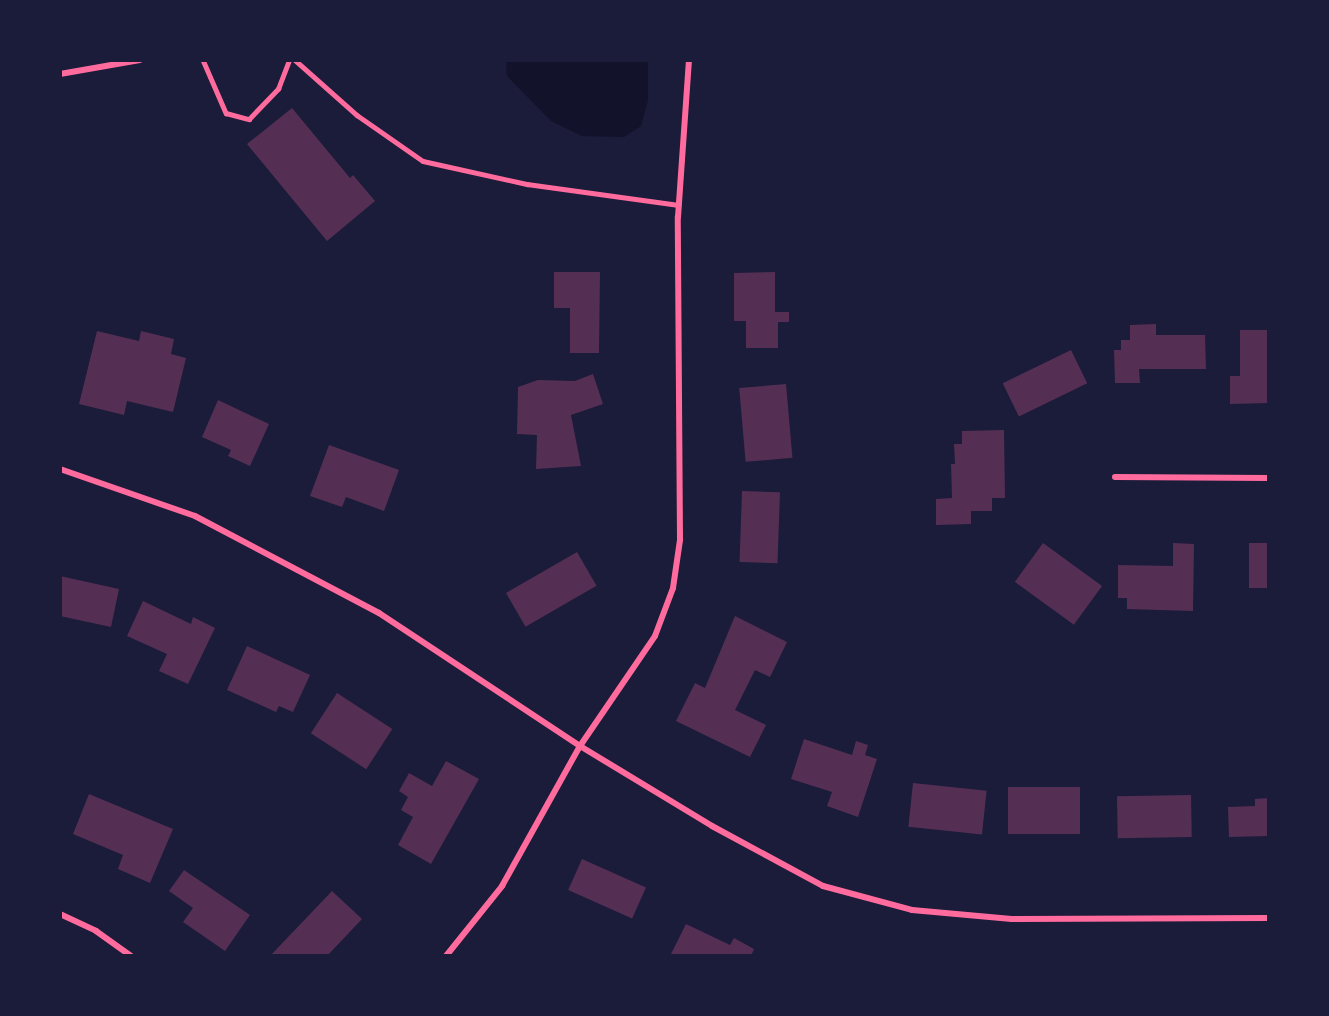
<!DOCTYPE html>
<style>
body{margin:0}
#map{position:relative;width:1329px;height:1016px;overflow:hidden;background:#1b1b3a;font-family:"Playfair Display",serif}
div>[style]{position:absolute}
.water>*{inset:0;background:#12122b}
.building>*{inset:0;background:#542f53;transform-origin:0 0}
.service>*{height:4.5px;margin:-2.25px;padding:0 2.25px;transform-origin:2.25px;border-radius:2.25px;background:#ff6b9d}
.minor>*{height:6px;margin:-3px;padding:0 3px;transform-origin:3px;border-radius:3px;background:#ff6b9d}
span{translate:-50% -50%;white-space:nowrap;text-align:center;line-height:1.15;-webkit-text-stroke:4.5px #1b1b3a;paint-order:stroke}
.frame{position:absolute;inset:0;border:62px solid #1b1b3a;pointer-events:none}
</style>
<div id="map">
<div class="water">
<div style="clip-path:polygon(506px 60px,648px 60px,648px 100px,641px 126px,624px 137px,582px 136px,551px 121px,507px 76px)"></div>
</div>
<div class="building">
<div style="clip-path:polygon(292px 108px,350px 178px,353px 175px,375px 201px,327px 241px,247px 144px)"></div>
<div style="clip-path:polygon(554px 272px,600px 272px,599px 353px,570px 353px,570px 308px,554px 308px)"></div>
<div style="clip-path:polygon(775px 272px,775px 312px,789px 312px,789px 322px,778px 322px,778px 348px,746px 348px,746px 321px,734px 321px,734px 273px)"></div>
<div style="clip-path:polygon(1156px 324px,1156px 335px,1205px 335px,1206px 369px,1139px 369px,1140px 383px,1115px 383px,1114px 350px,1121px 350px,1121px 340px,1130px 340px,1130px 325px)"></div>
<div style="clip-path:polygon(1240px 330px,1269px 330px,1269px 403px,1230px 404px,1230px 376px,1240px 376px)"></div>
<div style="clip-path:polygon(97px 331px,139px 341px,141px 331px,174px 339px,171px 354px,186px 358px,173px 412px,127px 401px,124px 415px,79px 404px)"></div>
<div style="left:1071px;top:350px;width:37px;height:76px;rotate:64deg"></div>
<div style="clip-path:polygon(593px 374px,603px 404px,571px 415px,581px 466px,536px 469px,537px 435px,517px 434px,518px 387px,538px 380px,575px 381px)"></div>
<div style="left:786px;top:384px;width:74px;height:47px;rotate:85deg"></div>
<div style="clip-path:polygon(218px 400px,269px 424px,250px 466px,228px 456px,231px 450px,202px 437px)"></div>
<div style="clip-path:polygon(1004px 430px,1005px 498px,992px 498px,992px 511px,971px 511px,971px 524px,936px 525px,936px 499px,952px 498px,951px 464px,955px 464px,954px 444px,962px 444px,962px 431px)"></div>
<div style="clip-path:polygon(329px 445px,399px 470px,384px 511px,346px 497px,342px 507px,310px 496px)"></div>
<div style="left:742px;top:491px;width:38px;height:71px;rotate:2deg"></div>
<div style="left:1043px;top:543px;width:73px;height:48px;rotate:36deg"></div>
<div style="clip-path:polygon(1173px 543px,1194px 544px,1193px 611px,1127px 609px,1127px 598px,1118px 598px,1118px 565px,1173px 566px)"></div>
<div style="left:1249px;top:543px;width:20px;height:45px"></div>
<div style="left:577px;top:552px;width:39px;height:82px;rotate:60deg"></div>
<div style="clip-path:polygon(60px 576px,119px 589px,111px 627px,60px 616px)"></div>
<div style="clip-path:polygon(143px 601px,191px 624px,193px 617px,215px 628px,188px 684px,159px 671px,167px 654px,127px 636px)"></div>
<div style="clip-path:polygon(735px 616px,787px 642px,770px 677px,755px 670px,735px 710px,766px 725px,750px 757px,676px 721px,695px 683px,705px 688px)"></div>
<div style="clip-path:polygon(247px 646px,310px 675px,293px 712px,279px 706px,276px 712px,227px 690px)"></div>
<div style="left:337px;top:693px;width:66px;height:48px;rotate:33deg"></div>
<div style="clip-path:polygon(804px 739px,852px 755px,856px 741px,868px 745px,865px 755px,877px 759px,858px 817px,827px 806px,832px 792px,791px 779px)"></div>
<div style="clip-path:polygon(446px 761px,479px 779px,431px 864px,398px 845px,413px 817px,401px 810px,408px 797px,399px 791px,409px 773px,432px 786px)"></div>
<div style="left:913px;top:783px;width:74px;height:44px;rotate:6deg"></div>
<div style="left:1008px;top:787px;width:72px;height:47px"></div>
<div style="clip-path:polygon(89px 794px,173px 829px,150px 883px,118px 869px,123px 855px,73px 834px)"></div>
<div style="left:1191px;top:795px;width:42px;height:74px;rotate:89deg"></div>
<div style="clip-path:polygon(1269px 798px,1269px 836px,1229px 837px,1228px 807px,1255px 806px,1255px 799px)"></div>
<div style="left:582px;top:859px;width:70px;height:34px;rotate:24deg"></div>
<div style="clip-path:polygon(184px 870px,250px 915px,225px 951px,183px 922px,193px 908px,169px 891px)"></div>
<div style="clip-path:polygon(332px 891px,362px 919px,327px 956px,270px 956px)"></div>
<div style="clip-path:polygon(686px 924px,730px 945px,734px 938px,754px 949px,751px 956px,670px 956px)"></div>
</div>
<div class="service">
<div style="left:203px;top:60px;width:58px;rotate:66.5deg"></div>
<div style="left:226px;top:113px;width:24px;rotate:15deg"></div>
<div style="left:249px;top:119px;width:42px;rotate:-46deg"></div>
<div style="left:278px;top:89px;width:31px;rotate:-69deg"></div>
<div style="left:295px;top:60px;width:83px;rotate:41.6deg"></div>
<div style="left:357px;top:115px;width:80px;rotate:34.9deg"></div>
<div style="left:423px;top:161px;width:107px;rotate:12.5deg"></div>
<div style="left:527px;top:184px;width:153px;rotate:7.9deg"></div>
</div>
<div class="minor">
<div style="left:60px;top:74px;width:81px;rotate:-9.9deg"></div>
<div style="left:60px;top:469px;width:143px;rotate:19.2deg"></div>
<div style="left:195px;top:516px;width:208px;rotate:27.8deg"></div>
<div style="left:379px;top:613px;width:241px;rotate:33.5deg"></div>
<div style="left:580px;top:746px;width:154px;rotate:31.2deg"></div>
<div style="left:712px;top:826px;width:126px;rotate:28.4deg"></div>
<div style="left:823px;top:886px;width:92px;rotate:15.1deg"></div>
<div style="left:912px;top:910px;width:100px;rotate:5.1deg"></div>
<div style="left:1012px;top:919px;width:257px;rotate:-0.2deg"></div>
<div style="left:1115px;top:477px;width:154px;rotate:0.4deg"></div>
<div style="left:60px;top:914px;width:40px;rotate:25deg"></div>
<div style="left:96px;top:931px;width:43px;rotate:35.5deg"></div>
<div style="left:446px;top:956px;width:90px;rotate:-51.3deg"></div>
<div style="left:502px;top:886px;width:160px;rotate:-60.9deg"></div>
<div style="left:580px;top:746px;width:133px;rotate:-55.7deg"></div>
<div style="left:655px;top:636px;width:51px;rotate:-69.4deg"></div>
<div style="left:673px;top:588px;width:49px;rotate:-81.7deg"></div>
<div style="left:680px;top:540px;width:323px;rotate:-90.4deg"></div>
<div style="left:678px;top:217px;width:157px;rotate:-86deg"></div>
</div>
<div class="frame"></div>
</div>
